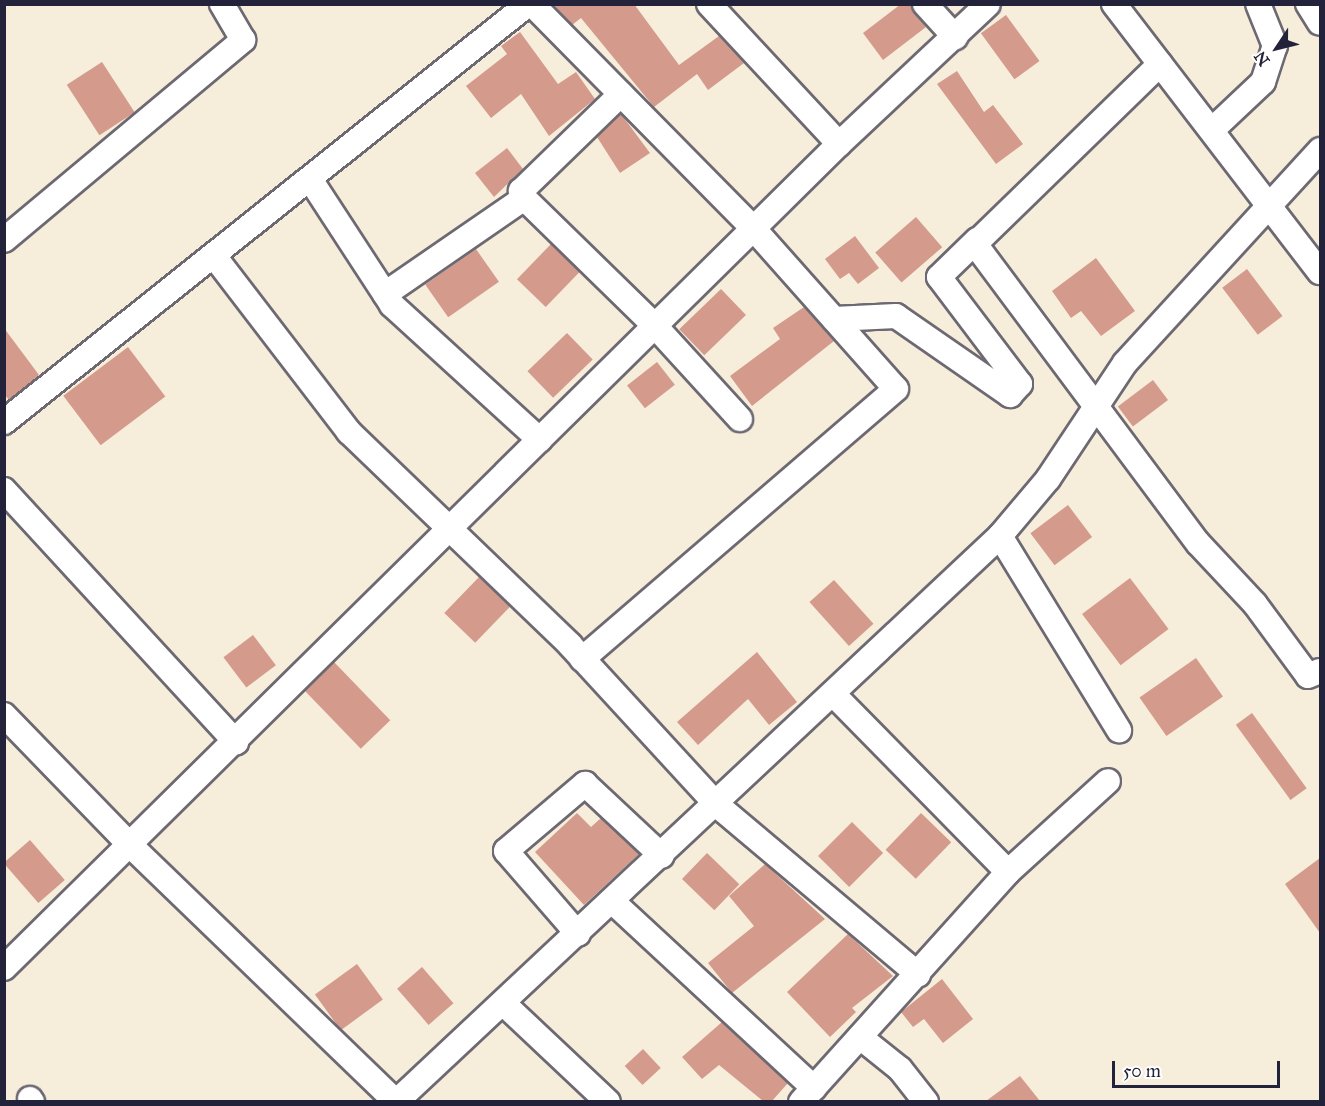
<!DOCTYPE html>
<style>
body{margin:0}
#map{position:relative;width:1325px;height:1106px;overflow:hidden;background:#f7eddb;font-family:"IM FELL Great Primer",serif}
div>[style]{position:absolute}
.building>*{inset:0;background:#d49b8d;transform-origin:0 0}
.roads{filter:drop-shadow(2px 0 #6d6973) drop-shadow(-2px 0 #6d6973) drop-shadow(0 2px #6d6973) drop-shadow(0 -2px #6d6973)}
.minor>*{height:24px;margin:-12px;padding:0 12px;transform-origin:12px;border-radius:12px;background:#fff}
span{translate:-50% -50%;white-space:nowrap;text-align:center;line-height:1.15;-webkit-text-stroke:5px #fff;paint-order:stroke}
.frame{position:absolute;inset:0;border:6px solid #22223b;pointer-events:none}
.north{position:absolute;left:1247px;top:18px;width:60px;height:60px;-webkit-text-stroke:4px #fff;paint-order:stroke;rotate:235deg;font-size:16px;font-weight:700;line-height:24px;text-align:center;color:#22223b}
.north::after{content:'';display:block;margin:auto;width:21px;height:27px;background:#22223b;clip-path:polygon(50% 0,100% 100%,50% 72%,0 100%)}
.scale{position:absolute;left:1112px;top:1061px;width:168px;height:27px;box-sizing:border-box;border:3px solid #22223b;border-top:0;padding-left:8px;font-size:18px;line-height:21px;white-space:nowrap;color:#22223b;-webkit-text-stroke:4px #fff;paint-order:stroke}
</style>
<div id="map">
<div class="building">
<div style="clip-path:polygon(553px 4px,634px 4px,679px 65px,719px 36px,744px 63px,708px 90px,697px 74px,654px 107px,581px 18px,572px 25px)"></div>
<div style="clip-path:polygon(901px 4px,911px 4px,926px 27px,883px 60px,863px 33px)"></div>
<div style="left:1006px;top:15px;width:57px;height:31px;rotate:54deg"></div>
<div style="clip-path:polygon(520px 32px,558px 84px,576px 72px,595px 99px,549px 136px,521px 94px,491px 118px,466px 86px,507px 54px,501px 46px)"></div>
<div style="left:102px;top:62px;width:60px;height:42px;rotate:57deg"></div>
<div style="clip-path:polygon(957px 71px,984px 112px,993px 105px,1023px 144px,996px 164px,937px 84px)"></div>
<div style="clip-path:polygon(621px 114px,650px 153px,620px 173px,597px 137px)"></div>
<div style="clip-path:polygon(507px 148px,523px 169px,494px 197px,475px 173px)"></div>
<div style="left:916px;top:217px;width:40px;height:54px;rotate:49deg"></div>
<div style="clip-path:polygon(855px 236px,879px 268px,858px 284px,849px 273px,840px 279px,825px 259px)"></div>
<div style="left:551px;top:244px;width:40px;height:49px;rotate:44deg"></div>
<div style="left:476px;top:249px;width:40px;height:62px;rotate:55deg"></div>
<div style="clip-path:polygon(1096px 258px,1135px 311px,1101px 336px,1081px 311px,1071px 318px,1052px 291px)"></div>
<div style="left:1247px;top:269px;width:59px;height:31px;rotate:53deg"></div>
<div style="left:721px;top:289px;width:36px;height:58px;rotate:46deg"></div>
<div style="clip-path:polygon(804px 307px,834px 341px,752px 406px,730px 376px,780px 339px,773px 328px)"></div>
<div style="clip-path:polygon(4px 328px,39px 375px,9px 400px,4px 394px)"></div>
<div style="left:567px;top:333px;width:37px;height:55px;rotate:46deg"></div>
<div style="left:128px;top:347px;width:62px;height:81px;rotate:53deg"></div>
<div style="left:657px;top:362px;width:29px;height:38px;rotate:52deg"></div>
<div style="left:1153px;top:380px;width:25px;height:44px;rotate:53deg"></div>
<div style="left:1068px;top:505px;width:40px;height:47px;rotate:53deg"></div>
<div style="left:479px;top:577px;width:43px;height:50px;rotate:44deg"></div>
<div style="left:1130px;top:578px;width:64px;height:60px;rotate:53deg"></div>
<div style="left:834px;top:580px;width:59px;height:33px;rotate:48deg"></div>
<div style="left:253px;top:635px;width:38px;height:37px;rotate:53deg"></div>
<div style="clip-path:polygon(757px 652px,797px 702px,769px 725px,748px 699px,698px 745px,677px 722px)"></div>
<div style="left:1196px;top:658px;width:47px;height:69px;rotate:55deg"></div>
<div style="left:334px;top:662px;width:81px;height:41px;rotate:46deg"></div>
<div style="left:1252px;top:713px;width:93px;height:20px;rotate:54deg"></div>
<div style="clip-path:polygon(577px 813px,591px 827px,601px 818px,639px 854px,584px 905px,535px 852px)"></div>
<div style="left:921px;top:813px;width:42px;height:51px;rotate:44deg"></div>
<div style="left:852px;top:822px;width:44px;height:48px;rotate:45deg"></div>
<div style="left:30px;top:840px;width:53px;height:35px;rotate:49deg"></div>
<div style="left:707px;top:853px;width:45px;height:36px;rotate:44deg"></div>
<div style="clip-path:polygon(1320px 858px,1320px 933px,1285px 884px)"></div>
<div style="clip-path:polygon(765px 864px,825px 919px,732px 993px,708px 963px,754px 926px,729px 896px)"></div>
<div style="clip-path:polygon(848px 934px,893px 976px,852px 1008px,856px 1012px,830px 1037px,787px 992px)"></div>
<div style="left:357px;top:964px;width:44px;height:52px;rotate:54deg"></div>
<div style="left:422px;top:967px;width:48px;height:33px;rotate:49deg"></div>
<div style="clip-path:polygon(942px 979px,973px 1019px,943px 1043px,924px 1019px,913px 1027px,901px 1012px)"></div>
<div style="clip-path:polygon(722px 1022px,788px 1083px,772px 1101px,763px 1101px,719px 1065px,702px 1079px,682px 1057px)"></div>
<div style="left:643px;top:1049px;width:26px;height:25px;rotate:47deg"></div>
<div style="clip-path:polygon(1020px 1076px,1040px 1101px,986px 1101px)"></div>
</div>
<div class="roads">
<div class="minor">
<div style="left:532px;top:4px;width:315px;rotate:45.4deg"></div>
<div style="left:753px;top:228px;width:215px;rotate:48.4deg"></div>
<div style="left:896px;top:389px;width:414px;rotate:139.3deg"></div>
<div style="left:709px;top:4px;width:191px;rotate:47.1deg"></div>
<div style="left:925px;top:4px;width:45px;rotate:47.7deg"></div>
<div style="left:1114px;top:4px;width:338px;rotate:52.5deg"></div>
<div style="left:1308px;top:4px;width:22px;rotate:58deg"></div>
<div style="left:1160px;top:64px;width:258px;rotate:135.8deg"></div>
<div style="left:975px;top:244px;width:373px;rotate:53.3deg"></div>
<div style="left:1198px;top:543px;width:83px;rotate:46.9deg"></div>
<div style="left:1255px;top:604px;width:89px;rotate:53.6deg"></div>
<div style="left:1308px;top:676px;width:13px;rotate:-23deg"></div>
<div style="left:1212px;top:130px;width:70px;rotate:-43.3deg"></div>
<div style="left:1263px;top:82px;width:38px;rotate:-72deg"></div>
<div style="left:1275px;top:46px;width:45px;rotate:-112deg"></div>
<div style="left:310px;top:179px;width:150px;rotate:56.9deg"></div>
<div style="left:392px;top:305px;width:200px;rotate:42.4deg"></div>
<div style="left:524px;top:198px;width:183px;rotate:44.3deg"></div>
<div style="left:655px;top:326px;width:126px;rotate:47.6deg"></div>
<div style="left:4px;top:240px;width:312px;rotate:-39.9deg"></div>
<div style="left:243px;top:40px;width:42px;rotate:-120.3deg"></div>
<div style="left:214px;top:256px;width:222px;rotate:52.5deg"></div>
<div style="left:349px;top:432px;width:307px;rotate:43.9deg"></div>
<div style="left:570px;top:645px;width:217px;rotate:47.4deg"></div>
<div style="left:717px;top:805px;width:263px;rotate:40.1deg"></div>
<div style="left:385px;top:294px;width:169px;rotate:-34.6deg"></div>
<div style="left:524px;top:198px;width:8px;rotate:-113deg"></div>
<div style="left:521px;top:191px;width:139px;rotate:-44.1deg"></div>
<div style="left:834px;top:319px;width:62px;rotate:-2.8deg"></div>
<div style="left:896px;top:316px;width:139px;rotate:34.7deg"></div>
<div style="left:1010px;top:395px;width:15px;rotate:-48deg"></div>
<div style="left:1020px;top:384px;width:134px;rotate:-127.1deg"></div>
<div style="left:939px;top:277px;width:53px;rotate:-44.2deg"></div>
<div style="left:4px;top:422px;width:670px;rotate:-38.58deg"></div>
<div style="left:4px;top:490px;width:343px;rotate:47.4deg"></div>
<div style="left:1000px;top:536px;width:228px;rotate:58.5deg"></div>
<div style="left:4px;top:715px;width:182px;rotate:45.9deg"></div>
<div style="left:131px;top:846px;width:368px;rotate:44deg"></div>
<div style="left:1008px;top:872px;width:135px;rotate:-42.3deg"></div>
<div style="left:613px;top:902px;width:274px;rotate:42.8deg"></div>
<div style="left:578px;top:934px;width:110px;rotate:-130.9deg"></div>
<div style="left:506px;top:851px;width:104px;rotate:-40.3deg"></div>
<div style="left:585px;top:784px;width:105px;rotate:43.1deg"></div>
<div style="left:4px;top:968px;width:1173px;rotate:-44.62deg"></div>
<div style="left:839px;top:144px;width:204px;rotate:-43.2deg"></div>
<div style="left:503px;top:1003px;width:144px;rotate:43.3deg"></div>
<div style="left:860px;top:1037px;width:51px;rotate:38.7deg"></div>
<div style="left:900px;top:1069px;width:42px;rotate:51.8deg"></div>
<div style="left:30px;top:1099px;width:4px;rotate:56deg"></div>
<div style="left:396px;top:1102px;width:828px;rotate:-43.14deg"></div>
<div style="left:1000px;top:536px;width:75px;rotate:-49.9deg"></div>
<div style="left:1048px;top:479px;width:139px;rotate:-56.4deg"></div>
<div style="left:1125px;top:363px;width:289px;rotate:-47.5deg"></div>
<div style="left:801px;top:1102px;width:309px;rotate:-48deg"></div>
<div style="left:1008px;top:872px;width:248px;rotate:-134.5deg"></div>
</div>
</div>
<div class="frame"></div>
<div class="north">N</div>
<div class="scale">50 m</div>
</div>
